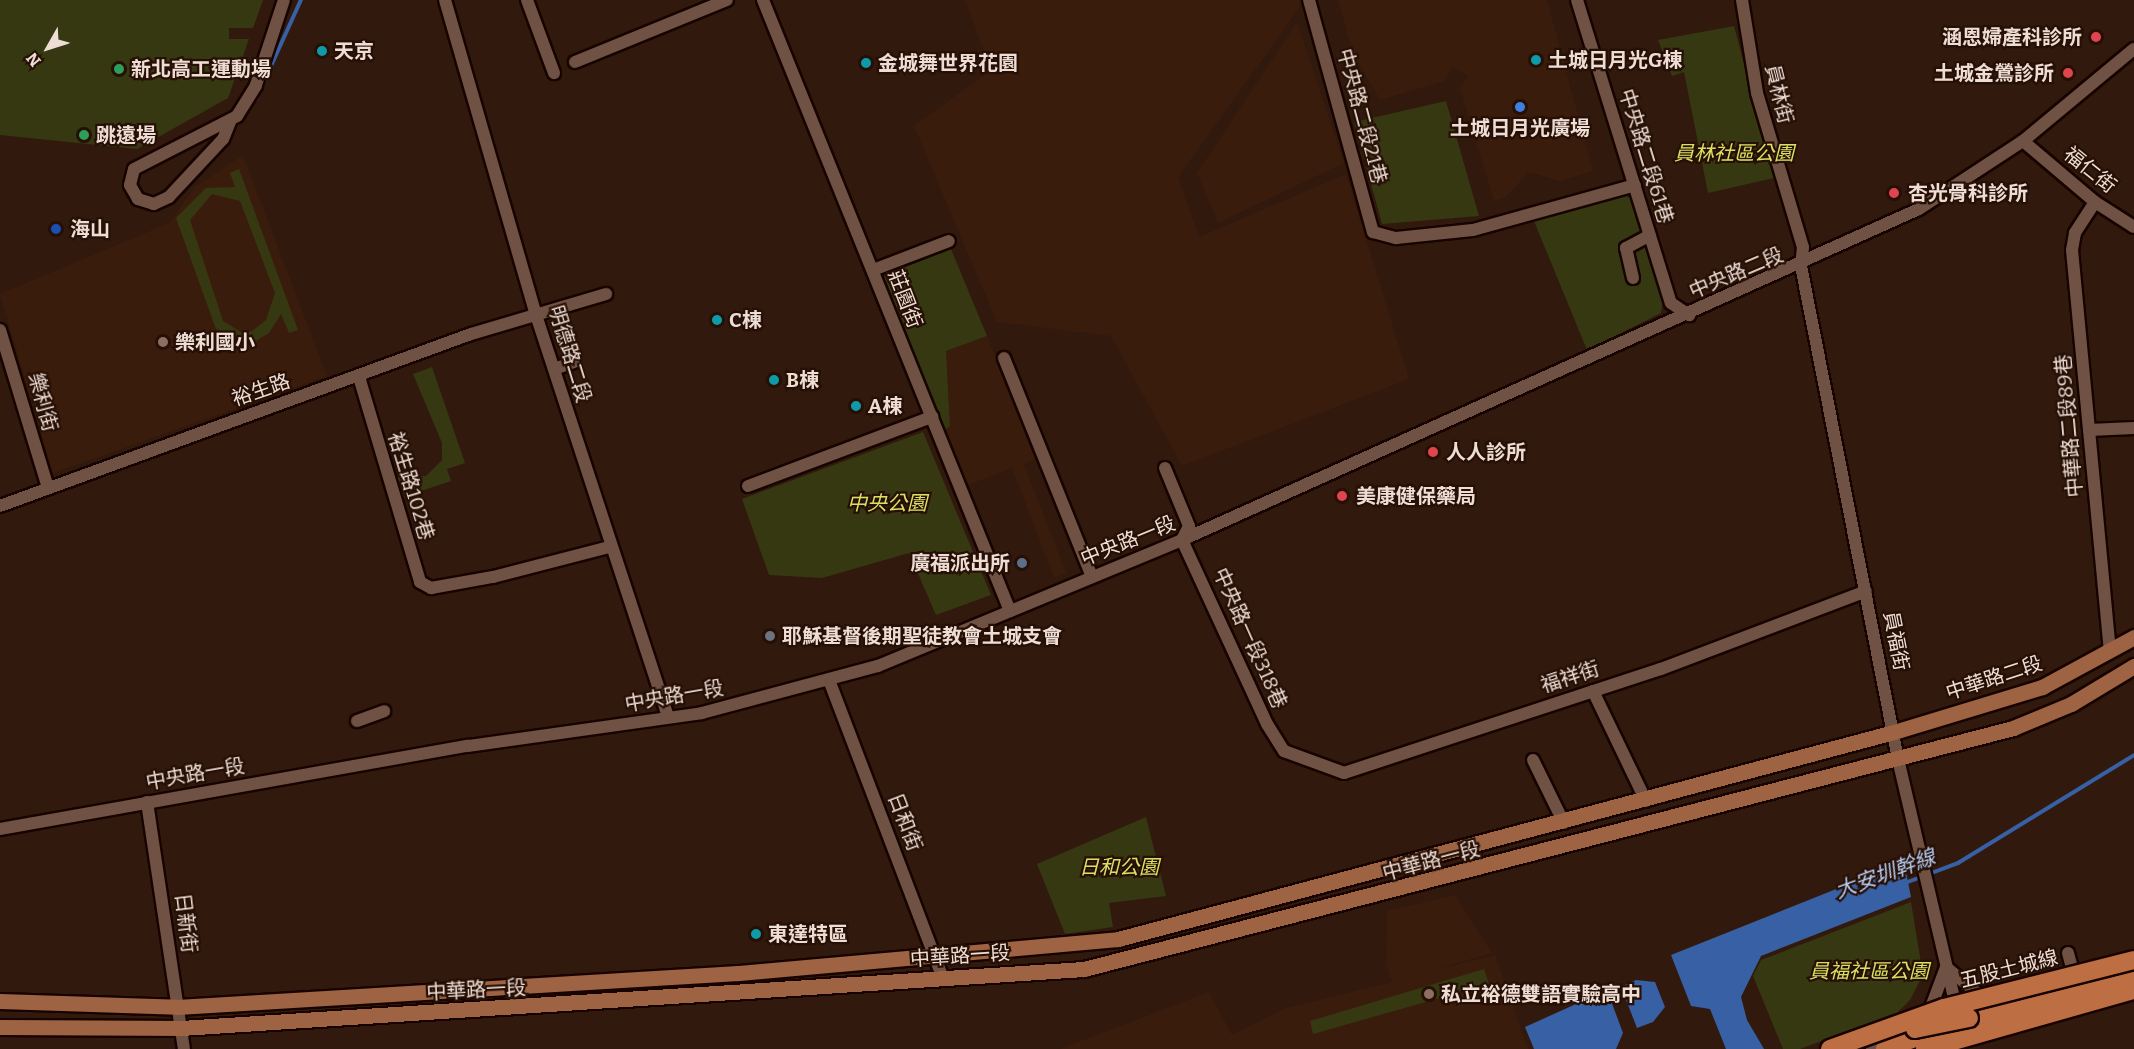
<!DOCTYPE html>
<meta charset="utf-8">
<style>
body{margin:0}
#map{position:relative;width:2134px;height:1049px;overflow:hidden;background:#31190d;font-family:Bitter,"Noto Sans TC",serif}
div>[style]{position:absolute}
.built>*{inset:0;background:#3a1c0c}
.green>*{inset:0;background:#363812}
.water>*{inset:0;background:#3860a4}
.stream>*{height:4px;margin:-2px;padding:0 2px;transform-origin:2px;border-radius:2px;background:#3860a4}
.roads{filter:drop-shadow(2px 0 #170400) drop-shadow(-2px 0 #170400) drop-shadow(0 2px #170400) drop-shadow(0 -2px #170400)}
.minor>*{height:12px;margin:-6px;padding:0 6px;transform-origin:6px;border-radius:6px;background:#6f5244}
.major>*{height:15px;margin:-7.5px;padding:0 7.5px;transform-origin:7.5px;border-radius:7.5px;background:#9e6343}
.highway>*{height:18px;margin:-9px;padding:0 9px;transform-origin:9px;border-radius:9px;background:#bd6e43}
.bridges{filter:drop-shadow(2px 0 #170400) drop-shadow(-2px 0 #170400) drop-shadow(0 2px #170400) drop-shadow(0 -2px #170400)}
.highway-bridge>*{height:18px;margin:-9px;padding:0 9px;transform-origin:9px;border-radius:9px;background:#bd6e43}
.dots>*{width:16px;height:16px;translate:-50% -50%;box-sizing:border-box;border:3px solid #260f04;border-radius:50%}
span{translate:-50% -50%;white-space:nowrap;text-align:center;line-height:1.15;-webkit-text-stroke:4.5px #260f04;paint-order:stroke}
.poi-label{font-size:20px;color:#eeddd5;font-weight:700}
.right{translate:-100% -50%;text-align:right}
.left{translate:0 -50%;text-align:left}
.street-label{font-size:20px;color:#eeddd5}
.park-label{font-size:20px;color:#d9e164;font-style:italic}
.water-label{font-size:21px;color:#b6ccf3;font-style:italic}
.north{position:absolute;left:18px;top:18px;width:60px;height:60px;-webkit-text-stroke:4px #260f04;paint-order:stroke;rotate:231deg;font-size:16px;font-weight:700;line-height:24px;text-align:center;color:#eeddd5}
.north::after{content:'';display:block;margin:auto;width:21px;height:27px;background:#eeddd5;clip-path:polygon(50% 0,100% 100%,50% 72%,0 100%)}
</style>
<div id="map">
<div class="built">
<div style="clip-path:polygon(965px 0,1299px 0,1300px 7px,1178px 177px,1199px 237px,1346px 174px,1409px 379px,1182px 466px,1111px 336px,997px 322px,914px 126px,991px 70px)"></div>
<div style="clip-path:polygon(1338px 0,1547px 0,1593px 171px,1560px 181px,1529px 172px,1506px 197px,1494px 201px,1460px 88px,1468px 76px,1453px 67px,1444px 81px,1380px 100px,1353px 53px)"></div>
<div style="clip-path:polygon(1297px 22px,1344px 163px,1218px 223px,1197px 173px)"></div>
<div style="clip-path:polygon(243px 155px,327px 376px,53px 473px,0 294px,169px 223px,195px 187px)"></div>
<div style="clip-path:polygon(987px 336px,1035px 459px,1024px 464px,1066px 573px,1054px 578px,1012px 468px,968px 485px,945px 430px,950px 426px,946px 351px)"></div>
<div style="clip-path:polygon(1455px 895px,1492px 953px,1434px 970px,1495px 955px,1528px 1049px,1060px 1049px,1209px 992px,1232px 1035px,1286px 1008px,1392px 982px,1386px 964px,1387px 911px)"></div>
</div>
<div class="green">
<div style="clip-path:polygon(0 0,263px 0,253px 28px,229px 28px,229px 39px,249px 39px,228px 98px,137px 149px,0 135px)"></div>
<div style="clip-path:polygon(1734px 26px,1774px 178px,1708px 193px,1684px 72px,1672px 76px,1658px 40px)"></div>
<div style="clip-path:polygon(1446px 101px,1479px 216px,1382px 224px,1354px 122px)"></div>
<div style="clip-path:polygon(evenodd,239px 169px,298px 330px,289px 333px,281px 314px,269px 333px,254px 342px,216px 329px,176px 218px,206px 188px,235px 187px,230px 173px,239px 169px,212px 194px,240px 201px,275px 293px,266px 320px,252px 331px,241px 332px,223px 321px,190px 220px,212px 194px)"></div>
<div style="clip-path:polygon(1620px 193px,1630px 198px,1663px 300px,1661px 313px,1587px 350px,1534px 221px)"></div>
<div style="clip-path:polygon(951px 249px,987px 336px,946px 351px,950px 426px,945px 430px,883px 276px)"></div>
<div style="clip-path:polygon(432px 367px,465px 463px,447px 469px,451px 481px,403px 497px,396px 477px,426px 476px,442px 460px,442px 443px,413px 374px)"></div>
<div style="clip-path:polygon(923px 432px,991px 595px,936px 615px,909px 553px,822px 578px,769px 575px,742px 499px)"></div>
<div style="clip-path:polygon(1146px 817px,1166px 896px,1109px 903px,1113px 927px,1065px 934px,1037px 864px)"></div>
<div style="clip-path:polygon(1911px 902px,1923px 975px,1910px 1000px,1897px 1013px,1800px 1049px,1783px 1049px,1753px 976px,1761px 960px)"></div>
<div style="clip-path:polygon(1484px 969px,1489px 984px,1313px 1034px,1310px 1021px)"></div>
</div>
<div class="water">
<div style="clip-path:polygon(1904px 862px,1911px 897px,1761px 956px,1741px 997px,1747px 1020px,1764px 1049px,1726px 1049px,1710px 1009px,1691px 1006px,1671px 955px)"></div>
<div style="clip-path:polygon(1636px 980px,1655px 982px,1665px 1007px,1653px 1022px,1637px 1028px,1621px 987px)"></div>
<div style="clip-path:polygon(1607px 990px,1623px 1033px,1616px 1049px,1534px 1049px,1525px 1027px)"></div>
</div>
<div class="stream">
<div style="left:256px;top:99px;width:109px;rotate:-65.6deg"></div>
<div style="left:1905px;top:883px;width:57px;rotate:-20.7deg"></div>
<div style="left:1958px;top:863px;width:206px;rotate:-31.5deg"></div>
</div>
<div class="roads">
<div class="minor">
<div style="left:445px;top:0;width:328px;rotate:73.9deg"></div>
<div style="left:536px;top:315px;width:423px;rotate:71.8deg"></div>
<div style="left:527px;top:0;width:78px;rotate:69.7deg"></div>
<div style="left:763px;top:0;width:659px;rotate:67.99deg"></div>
<div style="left:1309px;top:0;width:241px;rotate:74.6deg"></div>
<div style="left:1373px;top:232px;width:24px;rotate:15deg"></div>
<div style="left:1396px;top:238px;width:77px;rotate:-5.9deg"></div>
<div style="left:1473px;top:230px;width:168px;rotate:-15.5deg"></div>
<div style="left:1577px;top:0;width:317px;rotate:72.8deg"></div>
<div style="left:1671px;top:303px;width:22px;rotate:34deg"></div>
<div style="left:1742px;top:0;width:94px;rotate:80.8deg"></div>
<div style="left:1757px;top:93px;width:161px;rotate:73.4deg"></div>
<div style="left:1803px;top:247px;width:19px;rotate:96deg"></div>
<div style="left:1801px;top:266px;width:502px;rotate:78.87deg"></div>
<div style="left:1898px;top:759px;width:259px;rotate:76.8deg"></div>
<div style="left:575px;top:62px;width:164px;rotate:-22.2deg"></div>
<div style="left:230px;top:122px;width:18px;rotate:112deg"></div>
<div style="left:223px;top:139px;width:79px;rotate:133deg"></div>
<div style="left:169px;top:197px;width:17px;rotate:155deg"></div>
<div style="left:154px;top:204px;width:17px;rotate:-163deg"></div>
<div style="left:138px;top:199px;width:16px;rotate:-120deg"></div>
<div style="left:130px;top:185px;width:16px;rotate:-76deg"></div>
<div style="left:134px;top:169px;width:116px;rotate:-27.2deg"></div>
<div style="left:237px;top:116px;width:36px;rotate:-58deg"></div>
<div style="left:256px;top:85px;width:89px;rotate:-71.8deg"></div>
<div style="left:2023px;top:141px;width:94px;rotate:40.3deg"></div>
<div style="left:2095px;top:202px;width:46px;rotate:32.7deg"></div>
<div style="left:2095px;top:202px;width:37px;rotate:123deg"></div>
<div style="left:2075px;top:233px;width:17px;rotate:100deg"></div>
<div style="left:2072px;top:250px;width:404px;rotate:84.6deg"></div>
<div style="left:873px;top:270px;width:81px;rotate:-20.9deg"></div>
<div style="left:1633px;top:278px;width:31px;rotate:-103deg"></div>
<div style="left:1626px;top:248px;width:27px;rotate:-28deg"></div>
<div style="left:0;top:330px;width:165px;rotate:73.1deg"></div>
<div style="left:1004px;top:358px;width:236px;rotate:68.1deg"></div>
<div style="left:554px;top:369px;width:21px;rotate:-19deg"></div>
<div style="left:359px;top:377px;width:214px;rotate:73.4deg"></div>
<div style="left:420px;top:582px;width:13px;rotate:29deg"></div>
<div style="left:431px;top:588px;width:63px;rotate:-10.1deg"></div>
<div style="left:493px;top:577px;width:120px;rotate:-14.5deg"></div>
<div style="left:2089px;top:430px;width:45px;rotate:-2.5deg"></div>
<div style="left:1165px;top:468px;width:63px;rotate:67.5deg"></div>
<div style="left:1189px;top:526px;width:16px;rotate:117deg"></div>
<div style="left:1182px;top:540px;width:203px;rotate:65.2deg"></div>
<div style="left:1267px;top:724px;width:32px;rotate:58deg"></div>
<div style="left:1284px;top:751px;width:64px;rotate:20.1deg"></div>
<div style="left:1344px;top:773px;width:334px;rotate:-18.2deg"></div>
<div style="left:1661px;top:669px;width:219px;rotate:-20.8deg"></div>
<div style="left:748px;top:486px;width:197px;rotate:-20.6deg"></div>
<div style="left:0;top:506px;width:501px;rotate:-20.06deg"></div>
<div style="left:471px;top:334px;width:141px;rotate:-16.5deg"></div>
<div style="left:829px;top:680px;width:319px;rotate:69.1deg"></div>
<div style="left:1593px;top:691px;width:122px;rotate:64.3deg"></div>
<div style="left:357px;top:721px;width:29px;rotate:-20deg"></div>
<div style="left:1533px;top:760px;width:70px;rotate:63.8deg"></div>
<div style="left:147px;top:802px;width:250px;rotate:81.5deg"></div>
<div style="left:0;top:829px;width:475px;rotate:-10.1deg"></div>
<div style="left:468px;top:746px;width:236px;rotate:-8deg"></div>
<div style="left:702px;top:713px;width:182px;rotate:-15deg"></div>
<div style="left:878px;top:666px;width:329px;rotate:-22.5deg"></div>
<div style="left:1182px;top:540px;width:808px;rotate:-24.19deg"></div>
<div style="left:1919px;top:209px;width:124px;rotate:-33.2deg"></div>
<div style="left:2023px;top:141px;width:144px;rotate:-39.7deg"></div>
<div style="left:2068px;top:953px;width:31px;rotate:75deg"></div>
<div style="left:1928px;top:1015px;width:51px;rotate:-69.4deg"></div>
<div style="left:1946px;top:967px;width:40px;rotate:40deg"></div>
<div style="left:1977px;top:993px;width:14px;rotate:4deg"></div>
<div style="left:1872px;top:1049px;width:20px;rotate:-18deg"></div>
</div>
<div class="major">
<div style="left:0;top:1001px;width:177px;rotate:1.9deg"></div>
<div style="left:177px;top:1007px;width:562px;rotate:-3.47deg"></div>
<div style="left:738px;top:973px;width:382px;rotate:-5.1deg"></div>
<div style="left:1118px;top:939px;width:803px;rotate:-14.94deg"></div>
<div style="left:1894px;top:732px;width:155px;rotate:-16.9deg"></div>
<div style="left:2042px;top:687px;width:105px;rotate:-28.5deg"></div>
<div style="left:0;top:1027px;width:181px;rotate:0.3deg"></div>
<div style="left:181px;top:1028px;width:905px;rotate:-3.74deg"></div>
<div style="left:1084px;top:969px;width:960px;rotate:-14.54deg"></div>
<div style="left:2013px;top:728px;width:63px;rotate:-22.5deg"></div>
<div style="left:2071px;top:704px;width:74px;rotate:-31.1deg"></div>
</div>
<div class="highway">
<div style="left:1885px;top:1049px;width:90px;rotate:-20.3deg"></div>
<div style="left:1969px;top:1018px;width:170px;rotate:-14deg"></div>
<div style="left:1925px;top:1049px;width:217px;rotate:-15.8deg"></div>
</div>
</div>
<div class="bridges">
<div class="highway-bridge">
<div style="left:1915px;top:1029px;width:55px;rotate:-11.5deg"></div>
<div style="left:1830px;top:1049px;width:121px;rotate:-19.8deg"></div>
<div style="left:1944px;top:1008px;width:196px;rotate:-14.2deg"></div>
</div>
</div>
<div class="dots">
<div style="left:2096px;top:37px;background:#e0444e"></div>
<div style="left:322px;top:51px;background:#0f9aa8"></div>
<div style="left:1536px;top:60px;background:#0f9aa8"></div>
<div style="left:866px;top:63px;background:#0f9aa8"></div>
<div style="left:119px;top:69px;background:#2e9e5b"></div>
<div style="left:2068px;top:73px;background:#e0444e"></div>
<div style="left:1520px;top:107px;background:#3f7fe0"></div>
<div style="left:84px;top:135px;background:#2e9e5b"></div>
<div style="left:1894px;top:193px;background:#e0444e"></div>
<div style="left:56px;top:229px;background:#1a4fb4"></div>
<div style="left:717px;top:320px;background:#0f9aa8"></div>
<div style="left:163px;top:342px;background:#8d6e63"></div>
<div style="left:774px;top:380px;background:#0f9aa8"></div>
<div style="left:856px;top:406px;background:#0f9aa8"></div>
<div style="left:1433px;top:452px;background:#e0444e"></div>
<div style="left:1342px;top:496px;background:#e0444e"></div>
<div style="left:1022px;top:563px;background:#5c6f8a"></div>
<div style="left:770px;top:636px;background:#6b7280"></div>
<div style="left:756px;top:934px;background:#0f9aa8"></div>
<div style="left:1429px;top:994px;background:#8d6e63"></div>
</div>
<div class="poi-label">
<span class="right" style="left:2082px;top:37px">涵恩婦產科診所</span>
<span class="left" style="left:334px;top:51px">天京</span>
<span class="left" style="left:1548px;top:60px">土城日月光G棟</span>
<span class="left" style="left:878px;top:63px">金城舞世界花園</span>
<span class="left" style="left:131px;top:69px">新北高工運動場</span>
<span class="right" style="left:2054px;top:73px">土城金鶯診所</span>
<span style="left:1520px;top:128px">土城日月光廣場</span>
<span class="left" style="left:96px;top:135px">跳遠場</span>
<span class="left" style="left:1908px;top:193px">杏光骨科診所</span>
<span class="left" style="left:70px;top:229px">海山</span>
<span class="left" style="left:729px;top:320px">C棟</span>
<span class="left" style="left:175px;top:342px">樂利國小</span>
<span class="left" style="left:786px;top:380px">B棟</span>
<span class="left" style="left:868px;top:406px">A棟</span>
<span class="left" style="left:1446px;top:452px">人人診所</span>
<span class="left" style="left:1356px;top:496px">美康健保藥局</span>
<span class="right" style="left:1010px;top:563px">廣福派出所</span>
<span class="left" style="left:782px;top:636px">耶穌基督後期聖徒教會土城支會</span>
<span class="left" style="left:768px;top:934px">東達特區</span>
<span class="left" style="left:1441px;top:994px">私立裕德雙語實驗高中</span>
</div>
<div class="street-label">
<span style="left:1779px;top:94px;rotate:76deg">員林街</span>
<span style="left:1362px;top:116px;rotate:75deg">中央路二段21巷</span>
<span style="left:1646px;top:156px;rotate:73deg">中央路二段61巷</span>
<span style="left:2090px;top:170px;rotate:39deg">福仁街</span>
<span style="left:1736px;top:273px;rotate:-23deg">中央路二段</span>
<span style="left:905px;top:299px;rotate:69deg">莊園街</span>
<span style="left:570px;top:354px;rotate:73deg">明德路二段</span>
<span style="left:261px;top:390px;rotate:-19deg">裕生路</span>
<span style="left:43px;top:402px;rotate:75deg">樂利街</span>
<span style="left:2069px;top:426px;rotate:-95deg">中華路二段89巷</span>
<span style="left:411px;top:486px;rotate:73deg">裕生路102巷</span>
<span style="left:1128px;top:541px;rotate:-22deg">中央路一段</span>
<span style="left:1250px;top:638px;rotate:66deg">中央路一段318巷</span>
<span style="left:1896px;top:641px;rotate:79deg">員福街</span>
<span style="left:1570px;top:677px;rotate:-18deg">福祥街</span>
<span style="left:1994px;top:678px;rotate:-18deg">中華路二段</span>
<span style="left:674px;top:696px;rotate:-10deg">中央路一段</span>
<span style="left:195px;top:774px;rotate:-10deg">中央路一段</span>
<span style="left:905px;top:822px;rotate:69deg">日和街</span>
<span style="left:1431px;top:861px;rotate:-15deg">中華路一段</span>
<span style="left:186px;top:923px;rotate:83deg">日新街</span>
<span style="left:960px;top:956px;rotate:-4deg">中華路一段</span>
<span style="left:2009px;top:969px;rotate:-14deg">五股土城線</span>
<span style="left:476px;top:990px;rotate:-3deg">中華路一段</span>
</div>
<div class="park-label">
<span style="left:1734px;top:153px">員林社區公園</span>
<span style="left:887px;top:503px">中央公園</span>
<span style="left:1119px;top:867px">日和公園</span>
<span style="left:1869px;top:971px">員福社區公園</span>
</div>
<div class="water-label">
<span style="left:1885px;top:874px;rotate:-20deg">大安圳幹線</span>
</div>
<div class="north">N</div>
</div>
